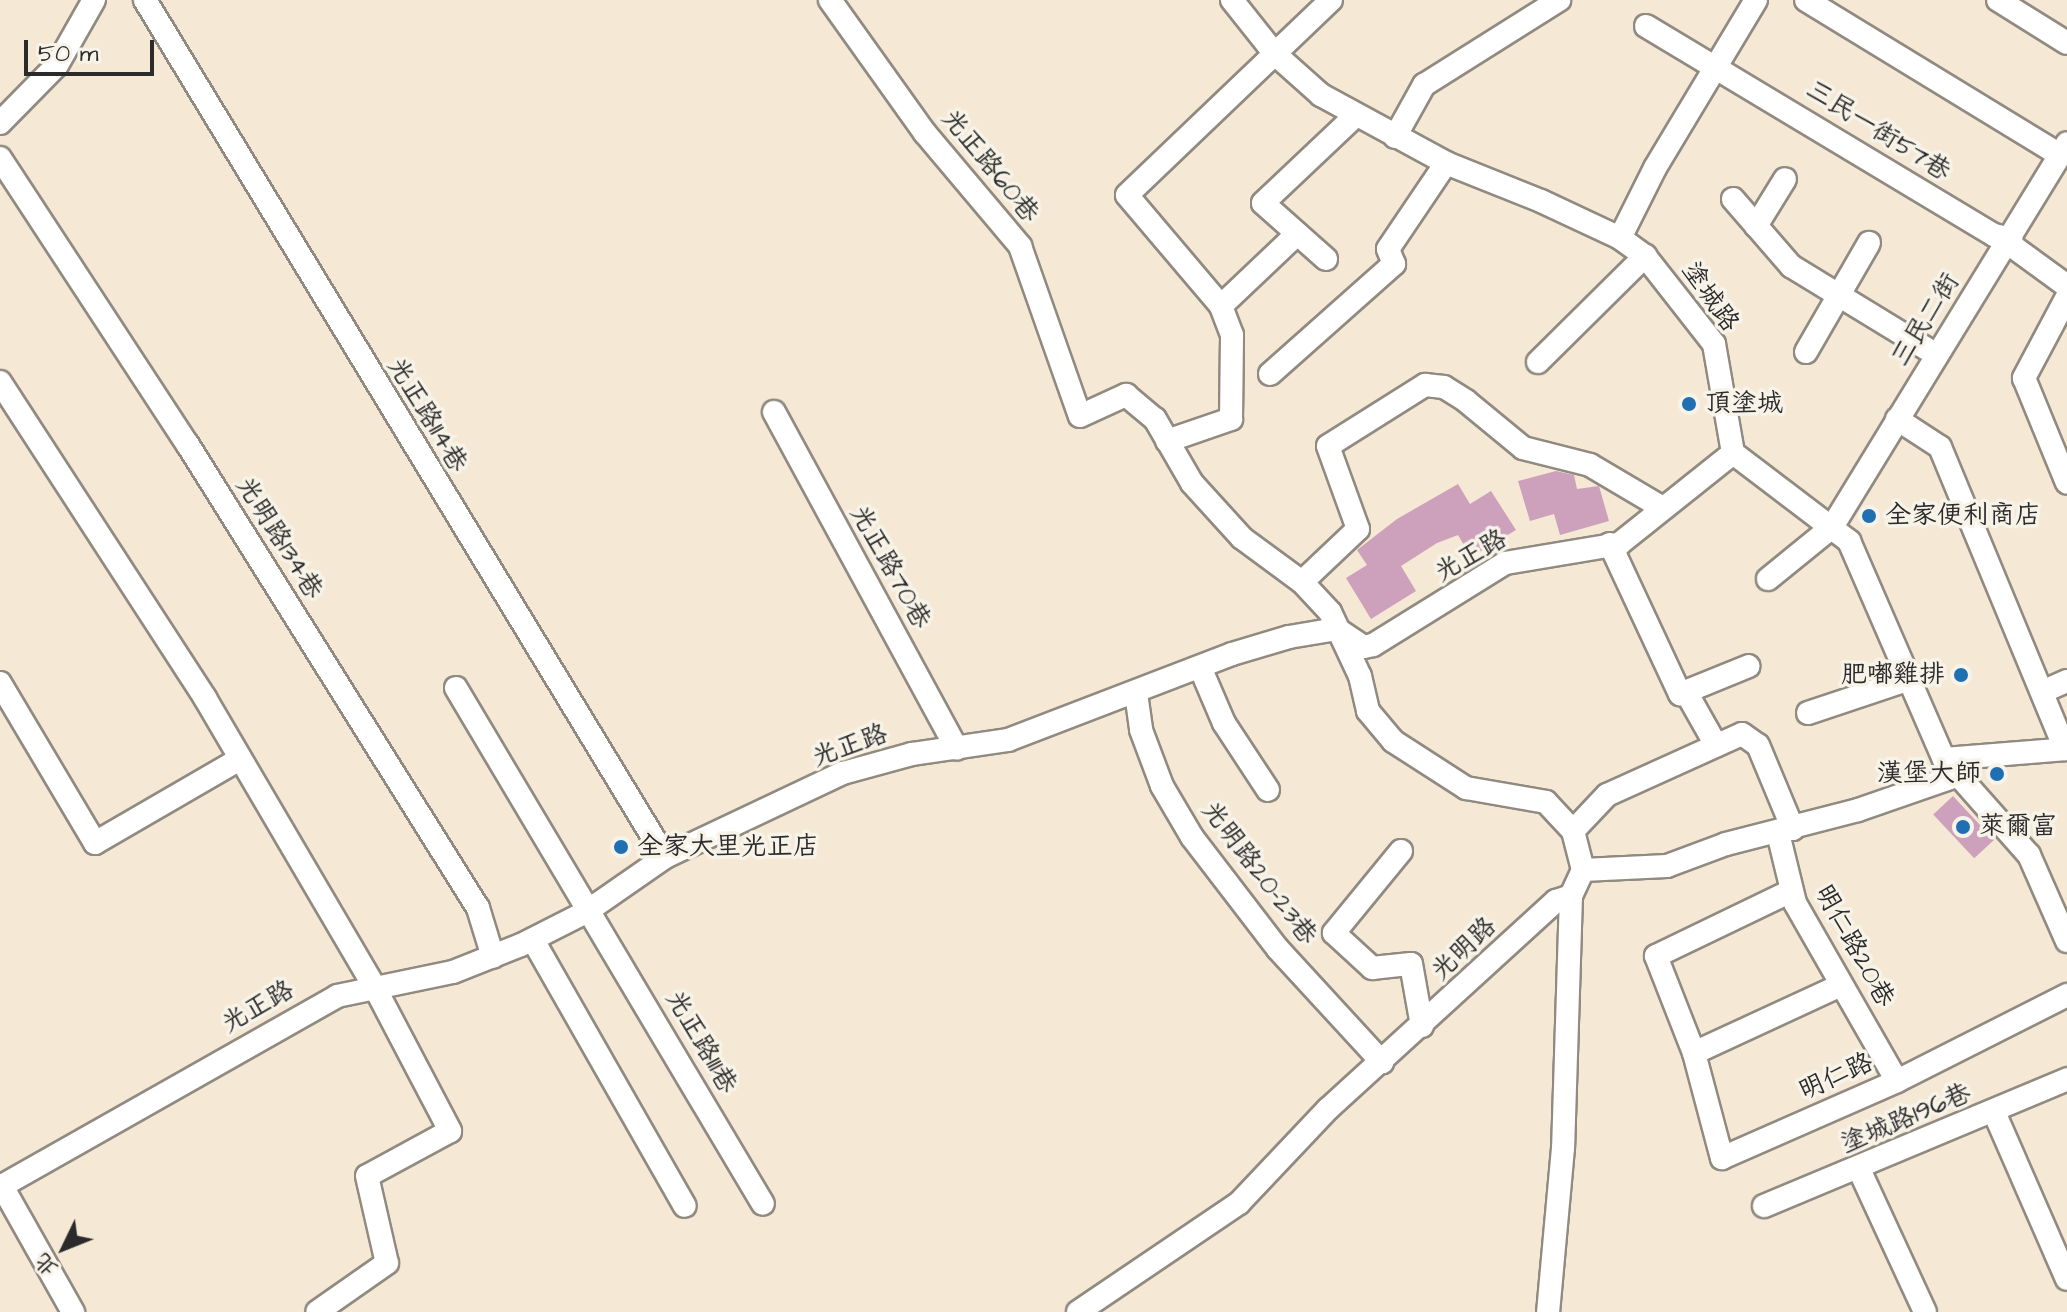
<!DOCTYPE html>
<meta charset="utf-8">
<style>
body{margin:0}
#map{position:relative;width:2067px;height:1312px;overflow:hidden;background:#f5e8d5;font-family:"Architects Daughter","LXGW WenKai TC",sans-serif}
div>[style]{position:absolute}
.building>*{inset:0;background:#cda0bb;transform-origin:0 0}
.roads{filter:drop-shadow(2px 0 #908a80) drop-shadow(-2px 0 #908a80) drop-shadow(0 2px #908a80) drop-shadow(0 -2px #908a80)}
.minor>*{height:22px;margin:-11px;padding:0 11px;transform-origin:11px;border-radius:11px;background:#fff}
.dots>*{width:22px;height:22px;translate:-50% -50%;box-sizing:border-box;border:4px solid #f7f3e8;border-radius:50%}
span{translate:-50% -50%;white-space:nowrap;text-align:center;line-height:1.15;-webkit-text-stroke:7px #f7f3e8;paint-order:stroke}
.street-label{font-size:26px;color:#2b2b2b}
.poi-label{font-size:26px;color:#2b2b2b}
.left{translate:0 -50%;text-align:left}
.right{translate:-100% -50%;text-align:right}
.north{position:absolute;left:24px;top:1208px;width:80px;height:80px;-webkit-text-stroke:6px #f7f3e8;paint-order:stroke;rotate:227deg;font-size:22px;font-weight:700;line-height:32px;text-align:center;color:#2b2b2b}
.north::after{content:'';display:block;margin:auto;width:28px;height:36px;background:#2b2b2b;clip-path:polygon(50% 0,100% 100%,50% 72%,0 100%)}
.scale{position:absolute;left:24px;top:40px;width:130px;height:36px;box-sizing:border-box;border:4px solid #2b2b2b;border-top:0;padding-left:10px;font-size:24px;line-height:28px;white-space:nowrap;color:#2b2b2b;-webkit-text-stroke:6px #f7f3e8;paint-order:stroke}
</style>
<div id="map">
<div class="building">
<div style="clip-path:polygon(1556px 471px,1574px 475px,1577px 489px,1599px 486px,1609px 521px,1560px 535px,1554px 514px,1530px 521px,1518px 481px)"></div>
<div style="clip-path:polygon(1458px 484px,1470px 504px,1491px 491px,1516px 530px,1471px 557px,1458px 535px,1437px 543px,1401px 566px,1416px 591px,1371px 619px,1346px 578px,1367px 565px,1357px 550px,1397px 519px)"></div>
<div style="left:1953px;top:796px;width:60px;height:27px;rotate:47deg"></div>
</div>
<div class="roads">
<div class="minor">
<div style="left:145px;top:0;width:1002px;rotate:58.75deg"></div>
<div style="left:830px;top:0;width:163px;rotate:54.5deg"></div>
<div style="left:925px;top:133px;width:148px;rotate:49.9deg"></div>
<div style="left:1020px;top:246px;width:180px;rotate:70.6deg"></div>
<div style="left:1080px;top:416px;width:51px;rotate:-24.5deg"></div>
<div style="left:1126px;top:395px;width:38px;rotate:40deg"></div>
<div style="left:1155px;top:419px;width:74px;rotate:60deg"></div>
<div style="left:1192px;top:483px;width:74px;rotate:47.7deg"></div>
<div style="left:1242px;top:538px;width:74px;rotate:36.3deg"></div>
<div style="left:1302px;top:582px;width:41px;rotate:47deg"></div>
<div style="left:1330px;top:612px;width:71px;rotate:64.9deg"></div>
<div style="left:1360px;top:676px;width:36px;rotate:77deg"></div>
<div style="left:1368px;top:711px;width:39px;rotate:50deg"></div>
<div style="left:1393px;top:741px;width:87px;rotate:32.8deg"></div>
<div style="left:1466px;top:788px;width:81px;rotate:9.9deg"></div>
<div style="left:1546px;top:802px;width:40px;rotate:47deg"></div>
<div style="left:1573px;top:831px;width:40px;rotate:75.6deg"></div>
<div style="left:1583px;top:870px;width:29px;rotate:115deg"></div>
<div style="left:1571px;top:896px;width:252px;rotate:91.8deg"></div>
<div style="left:1563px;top:1148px;width:165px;rotate:95.2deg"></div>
<div style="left:1232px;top:0;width:69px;rotate:51.5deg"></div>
<div style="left:1275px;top:54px;width:62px;rotate:41.7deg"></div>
<div style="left:1321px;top:95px;width:142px;rotate:28.5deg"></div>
<div style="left:1446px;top:163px;width:102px;rotate:21.8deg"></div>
<div style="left:1541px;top:201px;width:87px;rotate:25.1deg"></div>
<div style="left:1620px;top:238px;width:31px;rotate:36deg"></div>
<div style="left:1645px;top:256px;width:112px;rotate:51.9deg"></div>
<div style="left:1714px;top:344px;width:111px;rotate:80.1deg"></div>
<div style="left:1733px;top:453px;width:146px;rotate:37.2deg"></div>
<div style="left:1849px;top:541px;width:238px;rotate:66.5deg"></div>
<div style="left:1944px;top:759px;width:128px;rotate:48.5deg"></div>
<div style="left:2029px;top:855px;width:94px;rotate:66.2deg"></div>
<div style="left:1806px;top:0;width:298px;rotate:31.4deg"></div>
<div style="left:1998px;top:0;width:81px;rotate:31.9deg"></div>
<div style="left:1646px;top:26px;width:406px;rotate:31deg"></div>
<div style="left:1994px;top:235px;width:18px;rotate:13deg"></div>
<div style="left:0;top:123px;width:81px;rotate:-45.5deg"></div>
<div style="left:57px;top:65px;width:75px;rotate:-60.4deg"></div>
<div style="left:1395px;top:137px;width:60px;rotate:-60.9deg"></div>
<div style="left:1424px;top:85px;width:160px;rotate:-32.2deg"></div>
<div style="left:0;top:158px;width:343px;rotate:56.8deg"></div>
<div style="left:188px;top:445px;width:546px;rotate:57.94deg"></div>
<div style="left:478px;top:908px;width:51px;rotate:73deg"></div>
<div style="left:1733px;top:199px;width:89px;rotate:49.1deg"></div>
<div style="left:1791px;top:266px;width:171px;rotate:31.4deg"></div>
<div style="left:1756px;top:226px;width:55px;rotate:-58.3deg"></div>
<div style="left:1620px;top:238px;width:78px;rotate:-63.4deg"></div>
<div style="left:1655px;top:168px;width:196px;rotate:-59deg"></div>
<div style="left:2008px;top:243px;width:73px;rotate:36.1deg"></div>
<div style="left:1326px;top:259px;width:84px;rotate:-138.4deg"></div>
<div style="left:1263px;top:203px;width:127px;rotate:-43.4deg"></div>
<div style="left:2067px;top:297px;width:92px;rotate:118deg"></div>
<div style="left:2024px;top:378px;width:113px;rotate:67.7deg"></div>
<div style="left:1221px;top:306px;width:105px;rotate:-43.5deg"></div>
<div style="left:1806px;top:352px;width:126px;rotate:-60deg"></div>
<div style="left:1538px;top:362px;width:151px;rotate:-44.7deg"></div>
<div style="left:1270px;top:374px;width:166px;rotate:-41.6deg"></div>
<div style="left:1394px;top:264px;width:16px;rotate:-112deg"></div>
<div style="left:1388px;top:249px;width:104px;rotate:-56deg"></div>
<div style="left:0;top:382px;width:377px;rotate:57deg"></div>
<div style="left:205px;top:698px;width:334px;rotate:59.6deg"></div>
<div style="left:374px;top:986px;width:164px;rotate:62.3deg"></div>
<div style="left:450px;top:1131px;width:94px;rotate:151.5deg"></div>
<div style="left:367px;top:1176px;width:89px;rotate:77.1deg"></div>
<div style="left:387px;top:1263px;width:85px;rotate:145deg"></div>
<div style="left:774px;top:412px;width:383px;rotate:61.5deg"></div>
<div style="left:1897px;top:419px;width:51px;rotate:33.1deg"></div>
<div style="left:1940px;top:447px;width:327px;rotate:67.5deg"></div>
<div style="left:1167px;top:441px;width:68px;rotate:-19deg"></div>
<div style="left:1231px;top:419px;width:84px;rotate:-89.3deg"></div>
<div style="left:1232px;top:335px;width:31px;rotate:-111deg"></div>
<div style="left:1221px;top:306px;width:145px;rotate:-130.3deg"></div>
<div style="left:1127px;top:195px;width:282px;rotate:-43.7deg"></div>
<div style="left:1610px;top:544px;width:166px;rotate:65deg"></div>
<div style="left:1680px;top:694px;width:74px;rotate:-22.1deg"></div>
<div style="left:1768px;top:579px;width:82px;rotate:-39.1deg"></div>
<div style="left:1832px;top:527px;width:450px;rotate:-58.5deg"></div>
<div style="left:1302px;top:582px;width:77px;rotate:-43.4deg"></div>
<div style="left:1358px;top:529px;width:88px;rotate:-109.9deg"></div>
<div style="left:1328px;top:446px;width:115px;rotate:-32.2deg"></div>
<div style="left:1425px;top:385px;width:19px;rotate:6deg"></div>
<div style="left:1444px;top:387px;width:26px;rotate:32deg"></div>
<div style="left:1466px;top:401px;width:74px;rotate:39.5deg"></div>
<div style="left:1523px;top:448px;width:69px;rotate:14.2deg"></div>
<div style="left:1590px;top:465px;width:82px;rotate:30.6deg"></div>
<div style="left:1200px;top:667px;width:61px;rotate:66.8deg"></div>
<div style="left:1224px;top:723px;width:80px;rotate:56.7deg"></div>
<div style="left:0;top:683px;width:186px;rotate:59.3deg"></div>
<div style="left:95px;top:843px;width:168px;rotate:-30.1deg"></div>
<div style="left:456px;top:688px;width:600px;rotate:59.25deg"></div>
<div style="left:1686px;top:692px;width:61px;rotate:60.5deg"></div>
<div style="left:2042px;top:692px;width:27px;rotate:-24deg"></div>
<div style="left:1136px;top:693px;width:37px;rotate:82deg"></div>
<div style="left:1141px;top:730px;width:60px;rotate:69.4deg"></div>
<div style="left:1162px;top:786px;width:59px;rotate:59.5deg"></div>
<div style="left:1192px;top:837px;width:141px;rotate:52.5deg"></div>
<div style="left:1278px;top:949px;width:154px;rotate:47.4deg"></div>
<div style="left:1808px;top:713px;width:104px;rotate:-18.4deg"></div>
<div style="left:1944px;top:759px;width:123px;rotate:-4.6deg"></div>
<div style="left:1573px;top:831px;width:50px;rotate:-46.6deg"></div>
<div style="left:1607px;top:795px;width:148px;rotate:-24.3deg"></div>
<div style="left:1742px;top:734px;width:19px;rotate:35deg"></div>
<div style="left:1758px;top:745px;width:91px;rotate:67.4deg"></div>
<div style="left:1778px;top:833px;width:72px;rotate:76.3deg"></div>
<div style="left:1795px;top:903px;width:205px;rotate:60.2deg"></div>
<div style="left:1401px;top:851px;width:106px;rotate:129.3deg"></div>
<div style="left:1334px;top:933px;width:52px;rotate:42.6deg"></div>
<div style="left:1372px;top:968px;width:39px;rotate:-6deg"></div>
<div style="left:1411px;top:964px;width:63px;rotate:79.9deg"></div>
<div style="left:1583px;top:870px;width:84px;rotate:-2.7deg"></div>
<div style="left:1667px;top:866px;width:63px;rotate:-20.4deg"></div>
<div style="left:1726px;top:844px;width:136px;rotate:-14.4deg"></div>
<div style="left:1858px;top:810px;width:107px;rotate:-19.1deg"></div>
<div style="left:1791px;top:891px;width:150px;rotate:154.3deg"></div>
<div style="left:1656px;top:956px;width:104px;rotate:68.6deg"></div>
<div style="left:1694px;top:1053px;width:109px;rotate:75.1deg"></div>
<div style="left:1722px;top:1158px;width:191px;rotate:-23.7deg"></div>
<div style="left:1897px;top:1081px;width:191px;rotate:-26.8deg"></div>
<div style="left:533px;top:940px;width:306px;rotate:60.3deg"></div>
<div style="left:1694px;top:1053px;width:160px;rotate:-24.8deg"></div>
<div style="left:1994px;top:1112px;width:182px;rotate:66.4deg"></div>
<div style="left:1859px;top:1169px;width:157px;rotate:65.2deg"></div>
<div style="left:2px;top:1186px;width:145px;rotate:60.6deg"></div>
<div style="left:0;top:1187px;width:387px;rotate:-29.5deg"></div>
<div style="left:337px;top:996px;width:118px;rotate:-11.7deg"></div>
<div style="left:453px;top:972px;width:73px;rotate:-21.7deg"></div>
<div style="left:521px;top:945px;width:73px;rotate:-26.9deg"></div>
<div style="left:586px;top:912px;width:96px;rotate:-34.8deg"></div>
<div style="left:665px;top:857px;width:197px;rotate:-25.3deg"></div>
<div style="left:843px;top:773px;width:72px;rotate:-15.4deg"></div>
<div style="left:912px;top:754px;width:97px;rotate:-8.3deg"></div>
<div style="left:1008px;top:740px;width:240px;rotate:-21deg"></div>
<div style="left:1232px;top:654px;width:59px;rotate:-16.6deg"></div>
<div style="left:1289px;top:637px;width:49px;rotate:-9.5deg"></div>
<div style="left:1337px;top:629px;width:32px;rotate:34deg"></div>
<div style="left:1364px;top:647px;width:9px;rotate:-13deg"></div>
<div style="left:1373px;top:645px;width:155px;rotate:-31.8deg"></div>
<div style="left:1505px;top:563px;width:116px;rotate:-9.5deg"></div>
<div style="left:1619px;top:544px;width:146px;rotate:-38.6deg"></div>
<div style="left:1764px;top:1206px;width:329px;rotate:-22.7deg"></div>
<div style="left:1078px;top:1312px;width:194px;rotate:-34.1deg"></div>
<div style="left:1239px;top:1203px;width:129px;rotate:-46.6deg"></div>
<div style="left:1328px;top:1109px;width:309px;rotate:-42.4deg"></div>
<div style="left:1556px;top:901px;width:16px;rotate:-18deg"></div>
</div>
</div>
<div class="dots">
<div style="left:1689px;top:404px;background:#1f6fb2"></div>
<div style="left:1869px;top:516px;background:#1f6fb2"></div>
<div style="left:1961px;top:675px;background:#1f6fb2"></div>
<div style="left:1997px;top:774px;background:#1f6fb2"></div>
<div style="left:1963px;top:827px;background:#1f6fb2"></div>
<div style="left:621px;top:847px;background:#1f6fb2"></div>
</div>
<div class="street-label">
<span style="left:1878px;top:131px;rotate:32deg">三民一街57巷</span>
<span style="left:990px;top:166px;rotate:51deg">光正路60巷</span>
<span style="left:1710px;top:297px;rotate:55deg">塗城路</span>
<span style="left:1926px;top:320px;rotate:-58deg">三民二街</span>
<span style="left:427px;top:415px;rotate:59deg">光正路114巷</span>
<span style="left:279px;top:538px;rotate:58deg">光明路134巷</span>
<span style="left:1471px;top:556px;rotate:-29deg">光正路</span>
<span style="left:890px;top:567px;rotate:61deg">光正路70巷</span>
<span style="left:850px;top:746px;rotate:-19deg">光正路</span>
<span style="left:1259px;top:873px;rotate:53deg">光明路20-23巷</span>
<span style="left:1854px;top:946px;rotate:61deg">明仁路20巷</span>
<span style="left:1464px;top:949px;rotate:-43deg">光明路</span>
<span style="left:258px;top:1007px;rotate:-29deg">光正路</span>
<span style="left:701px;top:1042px;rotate:60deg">光正路111巷</span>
<span style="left:1836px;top:1077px;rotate:-24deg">明仁路</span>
<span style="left:1906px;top:1119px;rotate:-23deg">塗城路196巷</span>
</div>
<div class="poi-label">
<span class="left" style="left:1705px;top:404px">頂塗城</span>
<span class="left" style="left:1885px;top:516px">全家便利商店</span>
<span class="right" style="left:1945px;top:675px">肥嘟雞排</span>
<span class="right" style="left:1981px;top:774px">漢堡大師</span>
<span class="left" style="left:1979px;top:827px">萊爾富</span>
<span class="left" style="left:637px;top:847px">全家大里光正店</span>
</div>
<div class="north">北</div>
<div class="scale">50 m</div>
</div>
